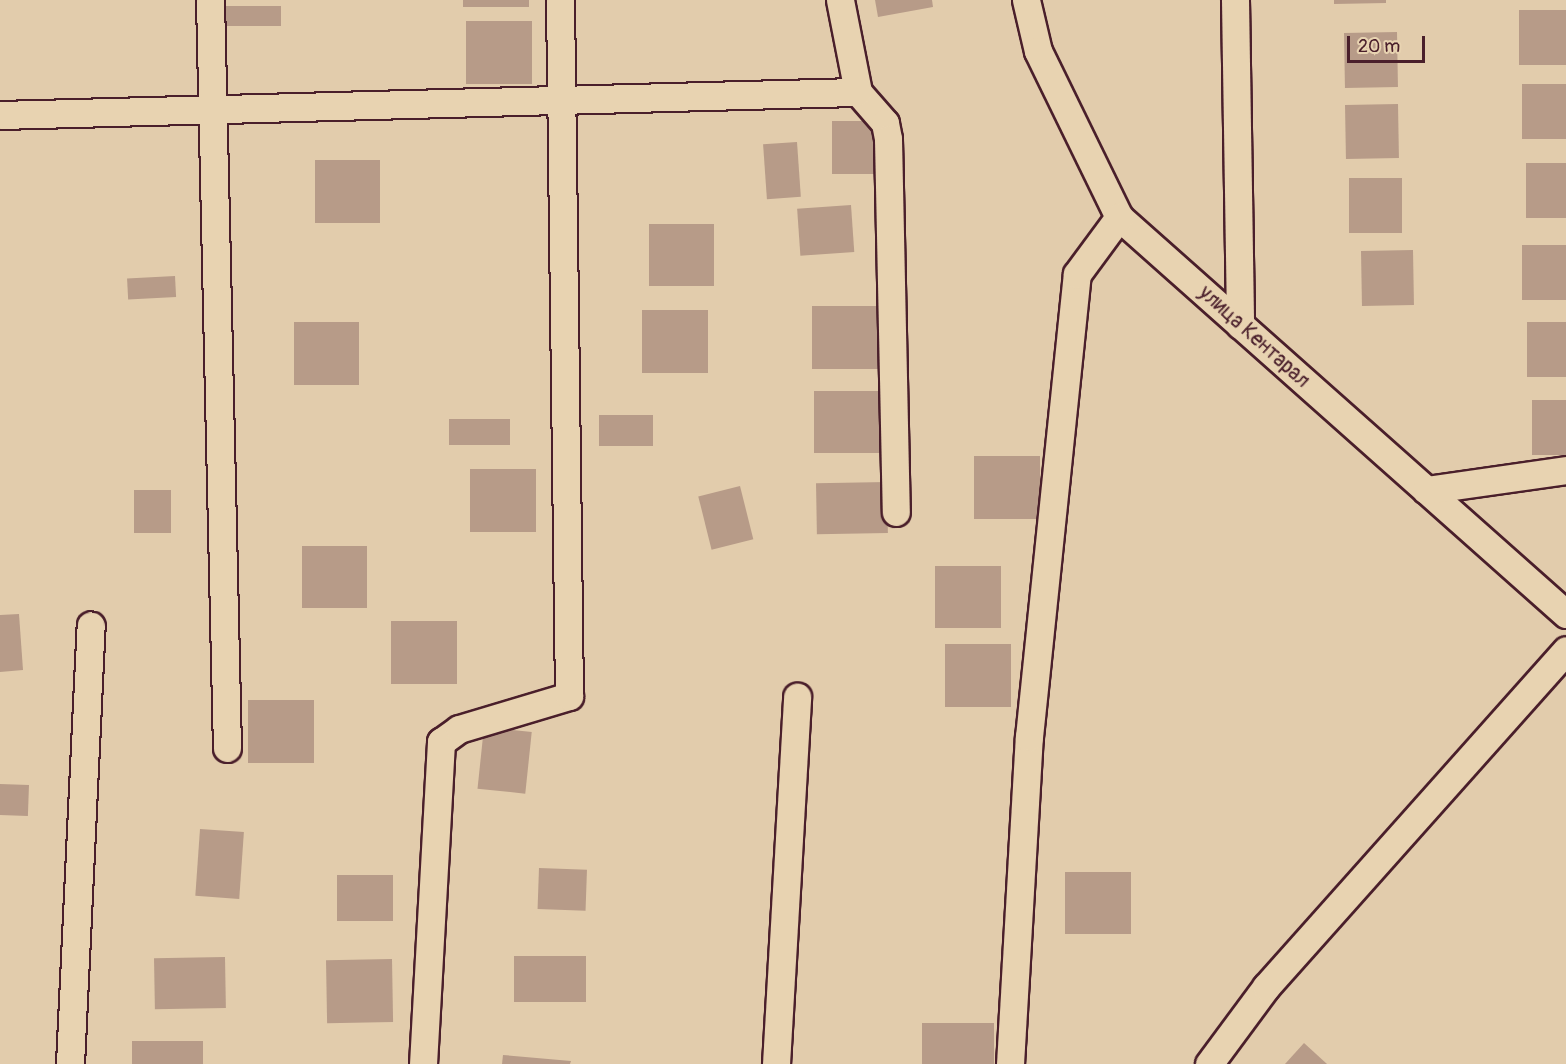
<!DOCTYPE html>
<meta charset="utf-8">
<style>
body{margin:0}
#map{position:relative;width:1566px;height:1064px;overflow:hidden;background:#e2ccac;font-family:Pangolin,sans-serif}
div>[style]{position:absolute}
.building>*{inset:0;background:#b79b88;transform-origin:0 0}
.roads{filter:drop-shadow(2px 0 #4a1f2b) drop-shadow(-2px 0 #4a1f2b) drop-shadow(0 2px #4a1f2b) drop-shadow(0 -2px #4a1f2b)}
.minor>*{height:27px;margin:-13.5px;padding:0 13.5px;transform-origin:13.5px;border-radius:13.5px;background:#e8d3b1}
span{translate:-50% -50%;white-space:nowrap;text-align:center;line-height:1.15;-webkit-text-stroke:4.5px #e8d3b1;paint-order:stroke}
.street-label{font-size:21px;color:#4a1f2b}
.scale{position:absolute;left:1347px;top:36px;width:78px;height:27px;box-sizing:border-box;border:3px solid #4a1f2b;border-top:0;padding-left:8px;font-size:18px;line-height:21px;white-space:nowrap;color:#4a1f2b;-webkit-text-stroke:4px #e8d3b1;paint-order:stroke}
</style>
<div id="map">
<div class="building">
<div style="left:463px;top:0;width:66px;height:7px"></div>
<div style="clip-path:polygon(875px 0,932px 0,933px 7px,878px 17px)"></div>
<div style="clip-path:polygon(1334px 0,1386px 0,1386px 3px,1334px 4px)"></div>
<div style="left:281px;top:6px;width:20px;height:56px;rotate:90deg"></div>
<div style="left:1566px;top:10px;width:55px;height:47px;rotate:90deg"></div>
<div style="left:466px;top:21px;width:66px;height:63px"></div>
<div style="left:1397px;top:32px;width:55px;height:53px;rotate:89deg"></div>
<div style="left:1566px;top:84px;width:55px;height:44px;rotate:90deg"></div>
<div style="left:1398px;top:104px;width:54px;height:53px;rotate:89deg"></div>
<div style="left:832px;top:121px;width:42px;height:53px"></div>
<div style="left:797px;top:142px;width:55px;height:34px;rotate:86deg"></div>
<div style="left:380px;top:160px;width:63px;height:65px;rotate:90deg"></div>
<div style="left:1566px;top:163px;width:55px;height:40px;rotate:90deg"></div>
<div style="left:1349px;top:178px;width:53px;height:55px"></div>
<div style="left:851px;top:205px;width:47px;height:54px;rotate:86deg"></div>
<div style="left:649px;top:224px;width:65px;height:62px"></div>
<div style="left:1522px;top:245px;width:44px;height:55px"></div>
<div style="left:1413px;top:250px;width:55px;height:52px;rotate:89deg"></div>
<div style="left:175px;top:276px;width:21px;height:48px;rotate:87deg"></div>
<div style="left:878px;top:306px;width:63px;height:66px;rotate:90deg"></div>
<div style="left:642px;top:310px;width:66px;height:63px"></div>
<div style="left:359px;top:322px;width:63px;height:65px;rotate:90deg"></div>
<div style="left:1566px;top:322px;width:55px;height:39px;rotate:90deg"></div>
<div style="left:880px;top:391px;width:62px;height:66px;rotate:90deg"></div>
<div style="left:1566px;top:400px;width:55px;height:34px;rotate:90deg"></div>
<div style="left:653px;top:415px;width:31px;height:54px;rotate:90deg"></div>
<div style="left:449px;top:419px;width:61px;height:26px"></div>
<div style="left:1040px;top:456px;width:63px;height:66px;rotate:90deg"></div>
<div style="left:470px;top:469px;width:66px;height:63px"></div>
<div style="left:887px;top:482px;width:51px;height:71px;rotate:89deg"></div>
<div style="left:740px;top:486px;width:55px;height:43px;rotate:76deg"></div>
<div style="left:134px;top:490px;width:37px;height:43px"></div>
<div style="left:302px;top:546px;width:65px;height:62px"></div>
<div style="left:935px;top:566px;width:66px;height:62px"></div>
<div style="clip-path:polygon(19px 614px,23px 670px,0 672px,0 615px)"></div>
<div style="left:391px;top:621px;width:66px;height:63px"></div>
<div style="left:1011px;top:644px;width:63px;height:66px;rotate:90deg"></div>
<div style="left:314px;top:700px;width:63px;height:66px;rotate:90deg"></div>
<div style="left:484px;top:727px;width:48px;height:62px;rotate:6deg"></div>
<div style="left:0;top:784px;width:29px;height:31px;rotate:2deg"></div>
<div style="left:200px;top:829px;width:44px;height:67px;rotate:4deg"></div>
<div style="left:539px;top:868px;width:48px;height:41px;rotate:2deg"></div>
<div style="left:1065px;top:872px;width:66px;height:62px"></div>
<div style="left:337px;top:875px;width:56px;height:46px"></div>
<div style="left:586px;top:956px;width:46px;height:72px;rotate:90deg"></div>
<div style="left:225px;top:957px;width:51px;height:71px;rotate:89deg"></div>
<div style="left:392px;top:959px;width:63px;height:66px;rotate:89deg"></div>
<div style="left:994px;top:1023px;width:41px;height:72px;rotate:90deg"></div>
<div style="left:203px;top:1041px;width:23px;height:71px;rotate:90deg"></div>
<div style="clip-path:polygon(1304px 1043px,1327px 1064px,1285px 1064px)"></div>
<div style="clip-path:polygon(503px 1055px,571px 1061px,570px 1064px,502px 1064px)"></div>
</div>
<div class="roads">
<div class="minor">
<div style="left:210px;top:0;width:748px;rotate:88.7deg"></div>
<div style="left:840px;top:0;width:94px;rotate:78.9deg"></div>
<div style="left:858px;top:92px;width:41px;rotate:48.9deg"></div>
<div style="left:885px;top:123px;width:16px;rotate:79deg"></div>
<div style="left:888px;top:139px;width:373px;rotate:88.8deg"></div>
<div style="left:1026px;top:0;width:52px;rotate:76.8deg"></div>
<div style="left:1038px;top:51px;width:185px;rotate:64deg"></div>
<div style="left:1119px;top:217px;width:598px;rotate:41.61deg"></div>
<div style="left:1235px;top:0;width:325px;rotate:89.1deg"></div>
<div style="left:0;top:115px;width:858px;rotate:-1.54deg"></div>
<div style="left:1426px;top:490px;width:141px;rotate:-8.1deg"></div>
<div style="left:70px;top:1064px;width:439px;rotate:-87.3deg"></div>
<div style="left:423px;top:1064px;width:323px;rotate:-86.8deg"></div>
<div style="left:441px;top:742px;width:22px;rotate:-36deg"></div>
<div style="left:459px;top:729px;width:115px;rotate:-16.7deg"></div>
<div style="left:569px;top:696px;width:696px;rotate:-90.74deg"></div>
<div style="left:776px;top:1064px;width:368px;rotate:-86.7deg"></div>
<div style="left:1010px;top:1064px;width:328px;rotate:-86.7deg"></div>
<div style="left:1029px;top:737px;width:465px;rotate:-84.1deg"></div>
<div style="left:1077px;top:274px;width:71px;rotate:-53.6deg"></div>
<div style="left:1209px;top:1064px;width:96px;rotate:-53.5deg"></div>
<div style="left:1266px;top:987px;width:451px;rotate:-48.3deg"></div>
</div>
</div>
<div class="street-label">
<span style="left:1254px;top:337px;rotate:42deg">улица Кентарал</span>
</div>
<div class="scale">20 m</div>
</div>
